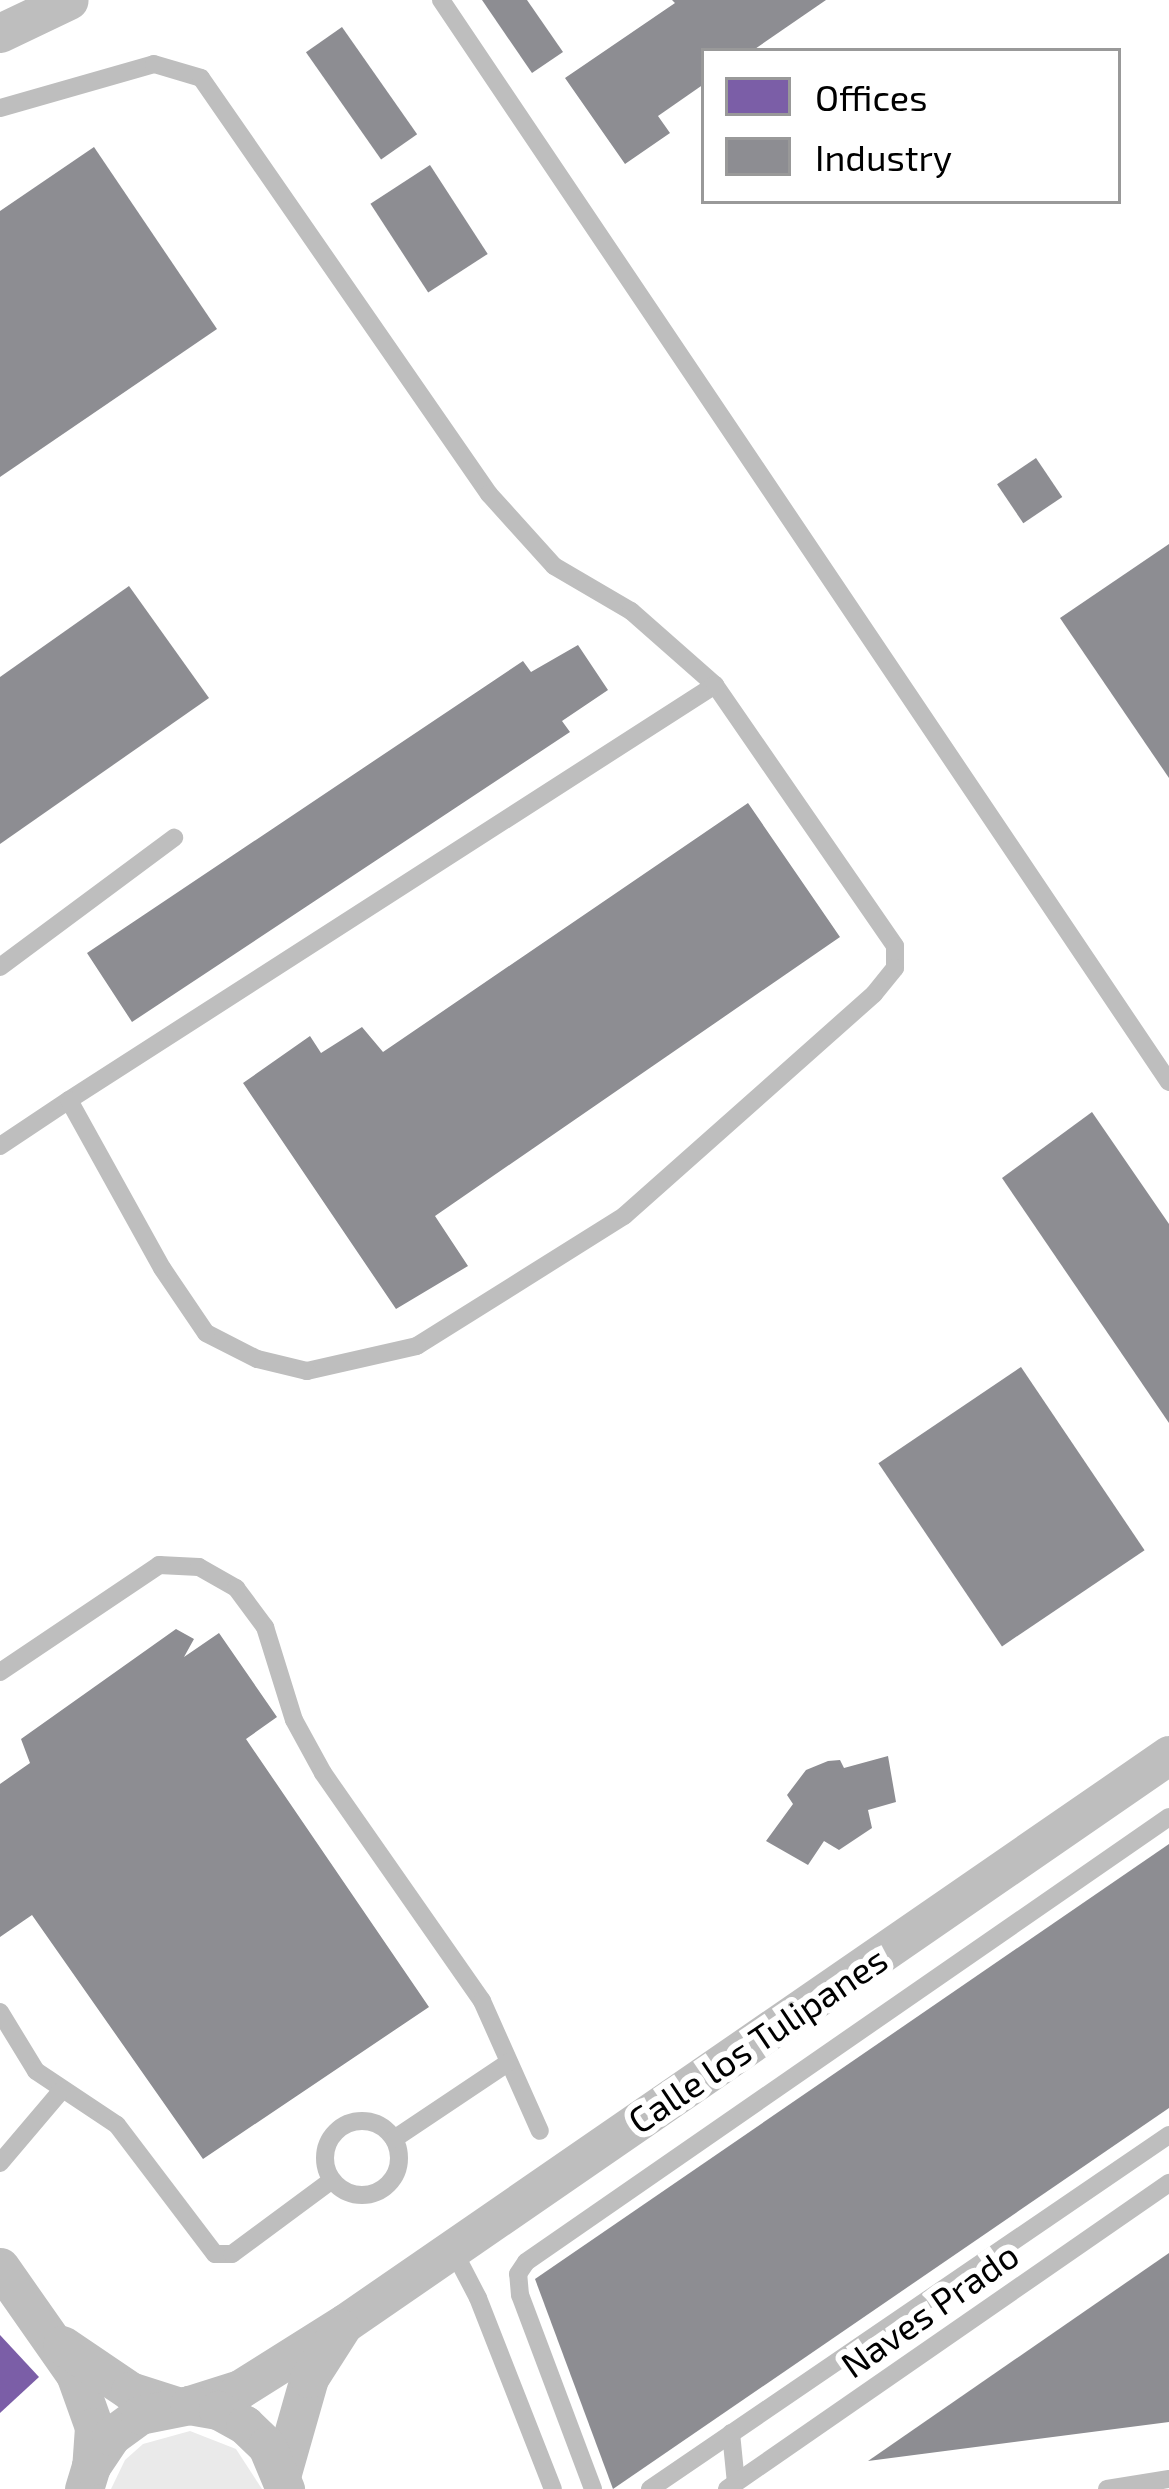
<!DOCTYPE html>
<style>
body{margin:0}
#map{position:relative;width:1169px;height:2489px;overflow:hidden;background:#fff;font-family:"Exo 2",sans-serif}
div>[style]{position:absolute}
.green>*{inset:0;background:#eaeaea}
.offices>*{inset:0;background:#7b5ea7}
.industry>*{inset:0;background:#8d8d92;transform-origin:0 0}
.lane>*{height:18px;margin:-9px;padding:0 9px;transform-origin:9px;border-radius:9px;background:#bebebe}
.lane>.ring{margin:-9px;padding:0;box-sizing:content-box;background:none;border:18px solid #bebebe;border-radius:50%}
.street>*{height:39px;margin:-19.5px;padding:0 19.5px;transform-origin:19.5px;border-radius:19.5px;background:#bebebe}
span{translate:-50% -50%;white-space:nowrap;text-align:center;line-height:1.15;-webkit-text-stroke:12px #fff;paint-order:stroke}
.street-label{font-size:36px;color:#000}
.legend{position:absolute;left:701px;top:48px;width:420px;height:156px;box-sizing:border-box;background:#fff;border:3px solid #999;margin:0;padding:15px 21px;list-style:none;font-size:36px;color:#000}
.legend li{display:flex;align-items:center;gap:24px;height:60px}
.legend b{width:60px;border:3px solid #999}
</style>
<div id="map">
<div class="green">
<div style="clip-path:polygon(190px 2431px,236px 2449px,262px 2489px,111px 2489px,125px 2460px,143px 2444px)"></div>
</div>
<div class="offices">
<div style="clip-path:polygon(0 2335px,39px 2377px,0 2413px)"></div>
</div>
<div class="industry">
<div style="clip-path:polygon(482px 0,527px 0,563px 52px,532px 73px)"></div>
<div style="clip-path:polygon(672px 0,826px 0,752px 51px,704px 51px,704px 84px,658px 116px,670px 133px,625px 164px,565px 78px,675px 3px)"></div>
<div style="left:342px;top:27px;width:131px;height:44px;rotate:55deg"></div>
<div style="clip-path:polygon(94px 147px,217px 329px,0 477px,0 211px)"></div>
<div style="left:430px;top:165px;width:106px;height:71px;rotate:57deg"></div>
<div style="left:1036px;top:458px;width:47px;height:47px;rotate:56deg"></div>
<div style="clip-path:polygon(1169px 544px,1169px 778px,1060px 618px)"></div>
<div style="clip-path:polygon(129px 586px,209px 698px,0 844px,0 677px)"></div>
<div style="clip-path:polygon(578px 645px,608px 690px,562px 721px,570px 732px,132px 1022px,87px 953px,523px 661px,531px 672px)"></div>
<div style="clip-path:polygon(748px 803px,840px 937px,435px 1216px,468px 1266px,396px 1309px,243px 1083px,310px 1036px,321px 1053px,362px 1027px,383px 1052px)"></div>
<div style="clip-path:polygon(1092px 1112px,1169px 1224px,1169px 1423px,1002px 1178px)"></div>
<div style="left:1021px;top:1367px;width:221px;height:172px;rotate:56deg"></div>
<div style="clip-path:polygon(176px 1629px,194px 1639px,184px 1657px,219px 1633px,277px 1717px,246px 1739px,429px 2007px,203px 2159px,32px 1915px,0 1937px,0 1784px,30px 1763px,21px 1739px)"></div>
<div style="clip-path:polygon(888px 1756px,896px 1802px,868px 1810px,872px 1828px,839px 1850px,824px 1841px,808px 1865px,766px 1841px,793px 1804px,787px 1795px,806px 1770px,828px 1761px,840px 1760px,844px 1768px)"></div>
<div style="clip-path:polygon(1169px 1844px,1169px 2108px,613px 2489px,535px 2279px)"></div>
<div style="clip-path:polygon(1169px 2253px,1169px 2422px,868px 2461px)"></div>
</div>
<div class="lane">
<div style="left:441px;top:0;width:1304px;rotate:56.07deg"></div>
<div style="left:0;top:108px;width:160px;rotate:-15.9deg"></div>
<div style="left:154px;top:64px;width:49px;rotate:16.6deg"></div>
<div style="left:201px;top:78px;width:506px;rotate:55.3deg"></div>
<div style="left:489px;top:494px;width:97px;rotate:47.9deg"></div>
<div style="left:554px;top:566px;width:89px;rotate:30.3deg"></div>
<div style="left:631px;top:611px;width:112px;rotate:41.4deg"></div>
<div style="left:0;top:967px;width:217px;rotate:-36.6deg"></div>
<div style="left:0;top:1146px;width:83px;rotate:-33.7deg"></div>
<div style="left:69px;top:1100px;width:768px;rotate:-32.72deg"></div>
<div style="left:715px;top:685px;width:317px;rotate:55.4deg"></div>
<div style="left:895px;top:946px;width:22px;rotate:90deg"></div>
<div style="left:895px;top:968px;width:33px;rotate:129deg"></div>
<div style="left:874px;top:994px;width:334px;rotate:138.4deg"></div>
<div style="left:624px;top:1216px;width:244px;rotate:147.9deg"></div>
<div style="left:417px;top:1346px;width:113px;rotate:167.2deg"></div>
<div style="left:307px;top:1371px;width:51px;rotate:-166.5deg"></div>
<div style="left:257px;top:1359px;width:57px;rotate:-153deg"></div>
<div style="left:206px;top:1333px;width:78px;rotate:-124.1deg"></div>
<div style="left:162px;top:1268px;width:192px;rotate:-119deg"></div>
<div style="left:0;top:1672px;width:192px;rotate:-33.9deg"></div>
<div style="left:159px;top:1565px;width:40px;rotate:2.9deg"></div>
<div style="left:199px;top:1567px;width:43px;rotate:29.6deg"></div>
<div style="left:236px;top:1588px;width:49px;rotate:53.4deg"></div>
<div style="left:265px;top:1627px;width:97px;rotate:72.7deg"></div>
<div style="left:294px;top:1720px;width:60px;rotate:61.3deg"></div>
<div style="left:323px;top:1773px;width:278px;rotate:55.1deg"></div>
<div style="left:482px;top:2001px;width:142px;rotate:66deg"></div>
<div style="left:0;top:2012px;width:69px;rotate:58.6deg"></div>
<div style="left:36px;top:2071px;width:97px;rotate:33.7deg"></div>
<div style="left:117px;top:2125px;width:162px;rotate:52.8deg"></div>
<div style="left:215px;top:2254px;width:17px"></div>
<div style="left:232px;top:2254px;width:124px;rotate:-36.5deg"></div>
<div class="ring" style="left:325px;top:2121px;width:56px;height:56px"></div>
<div style="left:394px;top:2139px;width:138px;rotate:-33.8deg"></div>
<div style="left:0;top:2163px;width:96px;rotate:-49.7deg"></div>
<div style="left:452px;top:2248px;width:56px;rotate:62.5deg"></div>
<div style="left:478px;top:2298px;width:205px;rotate:68.6deg"></div>
<div style="left:731px;top:2433px;width:50px;rotate:84.3deg"></div>
<div style="left:593px;top:2489px;width:207px;rotate:-110.6deg"></div>
<div style="left:520px;top:2295px;width:21px;rotate:-95deg"></div>
<div style="left:518px;top:2274px;width:14px;rotate:-56deg"></div>
<div style="left:526px;top:2262px;width:782px;rotate:-34.69deg"></div>
<div style="left:650px;top:2489px;width:628px;rotate:-34.3deg"></div>
<div style="left:727px;top:2489px;width:538px;rotate:-34.7deg"></div>
<div style="left:1107px;top:2489px;width:63px;rotate:-9.2deg"></div>
</div>
<div class="street">
<div style="left:0;top:33px;width:76px;rotate:-25.6deg"></div>
<div style="left:0;top:2267px;width:131px;rotate:55deg"></div>
<div style="left:75px;top:2374px;width:56px;rotate:70.3deg"></div>
<div style="left:94px;top:2427px;width:39px;rotate:94deg"></div>
<div style="left:62px;top:2345px;width:82px;rotate:34.1deg"></div>
<div style="left:130px;top:2391px;width:46px;rotate:17.7deg"></div>
<div style="left:189px;top:2405px;width:53px;rotate:-17.4deg"></div>
<div style="left:240px;top:2389px;width:124px;rotate:-32.2deg"></div>
<div style="left:345px;top:2323px;width:1001px;rotate:-34.58deg"></div>
<div style="left:282px;top:2473px;width:99px;rotate:-74.1deg"></div>
<div style="left:309px;top:2378px;width:59px;rotate:-57.4deg"></div>
<div style="left:84px;top:2489px;width:24px;rotate:-73deg"></div>
<div style="left:91px;top:2466px;width:36px;rotate:-56deg"></div>
<div style="left:111px;top:2436px;width:36px;rotate:-36deg"></div>
<div style="left:140px;top:2415px;width:50px;rotate:-11.5deg"></div>
<div style="left:189px;top:2405px;width:29px;rotate:10deg"></div>
<div style="left:218px;top:2410px;width:31px;rotate:29deg"></div>
<div style="left:245px;top:2425px;width:30px;rotate:44deg"></div>
<div style="left:267px;top:2446px;width:47px;rotate:67.3deg"></div>
</div>
<div class="street-label">
<span style="left:757px;top:2039px;rotate:-34deg">Calle los Tulipanes</span>
<span style="left:929px;top:2309px;rotate:-35deg">Naves Prado</span>
</div>
<ul class="legend">
<li><b style="height:33px;background:#7b5ea7"></b>Offices</li>
<li><b style="height:33px;background:#8d8d92"></b>Industry</li>
</ul>
</div>
